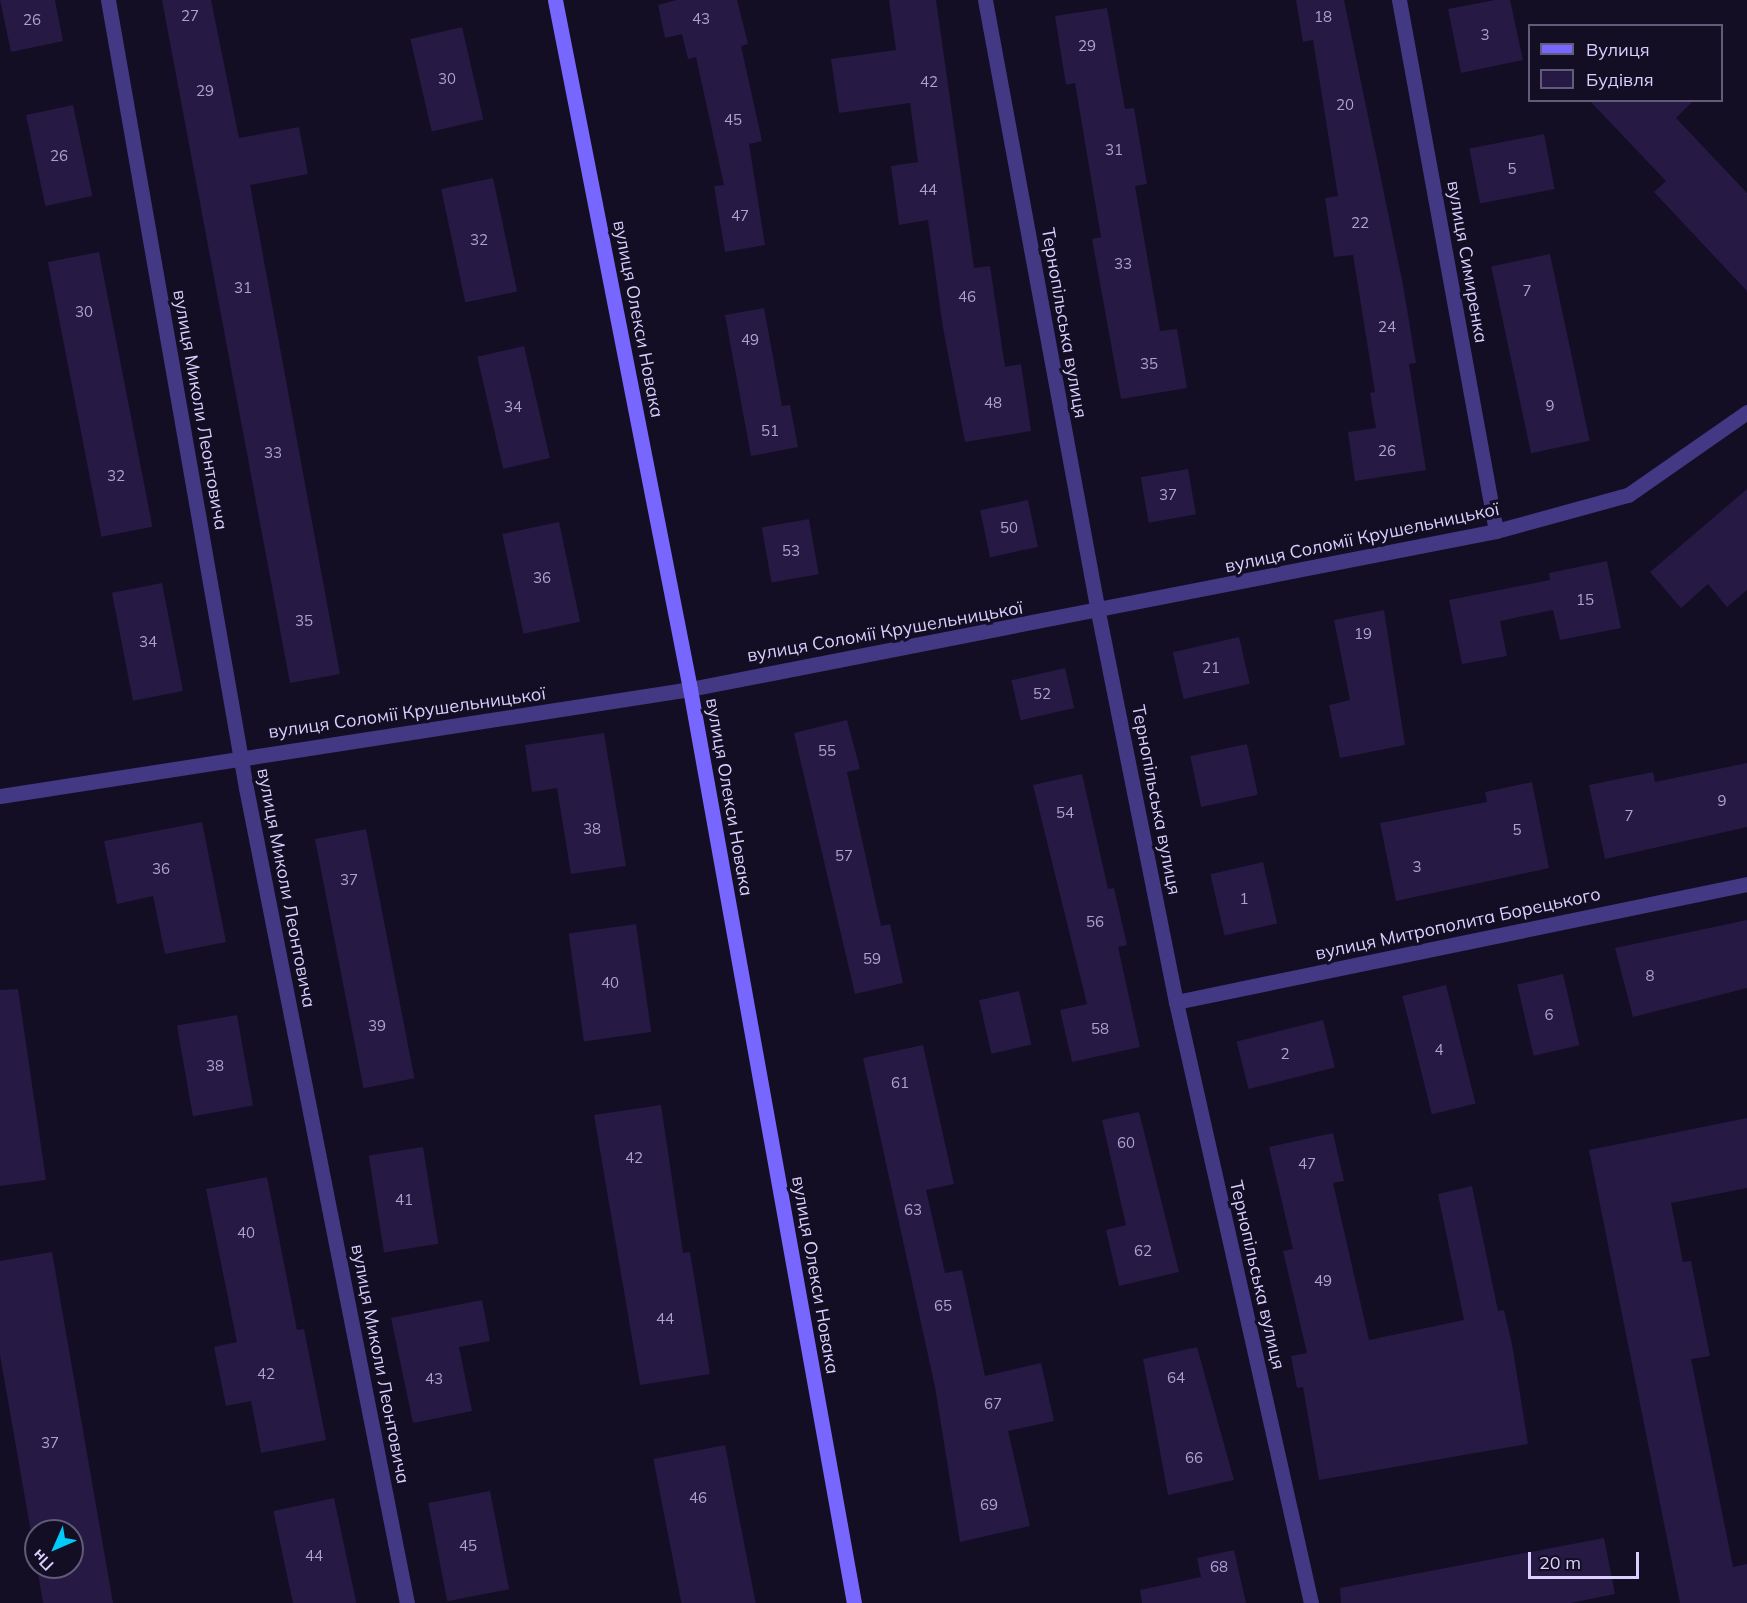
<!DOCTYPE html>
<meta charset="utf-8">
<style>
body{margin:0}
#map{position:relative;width:1747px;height:1603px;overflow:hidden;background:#130e23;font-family:Mulish,sans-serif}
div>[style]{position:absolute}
.building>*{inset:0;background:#261944;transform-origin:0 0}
.minor>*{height:15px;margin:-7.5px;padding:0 7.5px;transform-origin:7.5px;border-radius:7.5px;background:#423883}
.secondary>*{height:15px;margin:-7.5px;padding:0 7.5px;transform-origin:7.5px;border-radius:7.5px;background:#7867ff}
span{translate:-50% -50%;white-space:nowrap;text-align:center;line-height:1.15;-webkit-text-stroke:6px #130e23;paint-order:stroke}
.number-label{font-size:15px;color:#aca2d0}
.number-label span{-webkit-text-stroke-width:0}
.street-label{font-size:18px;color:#d9d0ff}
.legend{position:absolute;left:1528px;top:24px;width:195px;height:78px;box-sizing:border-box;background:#130e23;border:2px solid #625c7b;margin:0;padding:8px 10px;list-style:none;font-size:18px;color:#d9d0ff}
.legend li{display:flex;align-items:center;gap:12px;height:30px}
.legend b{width:30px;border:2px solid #625c7b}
.north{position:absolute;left:24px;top:1519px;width:60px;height:60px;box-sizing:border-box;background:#130e23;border:2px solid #625c7b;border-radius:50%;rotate:225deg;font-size:16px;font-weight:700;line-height:24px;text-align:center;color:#d9d0ff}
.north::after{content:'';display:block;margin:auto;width:21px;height:27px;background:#00cbfb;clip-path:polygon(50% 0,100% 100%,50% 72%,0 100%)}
.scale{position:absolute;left:1528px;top:1552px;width:111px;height:27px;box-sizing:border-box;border:3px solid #d9d0ff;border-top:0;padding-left:8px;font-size:18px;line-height:21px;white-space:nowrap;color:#d9d0ff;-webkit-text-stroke:4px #130e23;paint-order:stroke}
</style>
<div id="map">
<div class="building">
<div style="clip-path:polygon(0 0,55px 0,63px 41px,11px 52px)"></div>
<div style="clip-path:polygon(162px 0,211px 0,239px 138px,299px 127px,308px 174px,250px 185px,340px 674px,290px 683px)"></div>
<div style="clip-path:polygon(677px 0,737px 0,748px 44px,741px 46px,762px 141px,749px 144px,765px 245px,725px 252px,714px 186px,724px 185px,696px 57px,688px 59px,682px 34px,665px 38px,658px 5px)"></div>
<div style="clip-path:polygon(889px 0,936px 0,974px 268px,990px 266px,1005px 367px,1021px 364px,1031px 431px,965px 442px,943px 328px,928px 220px,899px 225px,891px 166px,918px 162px,910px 103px,839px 113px,831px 59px,896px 50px)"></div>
<div style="clip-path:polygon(1296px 0,1344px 0,1403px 285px,1416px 363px,1409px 364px,1426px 470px,1355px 481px,1348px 432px,1376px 428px,1370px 393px,1375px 392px,1353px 255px,1334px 257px,1325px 198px,1338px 196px,1313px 40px,1303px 42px)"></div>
<div style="clip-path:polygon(1495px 0,1510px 0,1523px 60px,1461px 73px,1448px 9px)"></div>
<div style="clip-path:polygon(1107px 8px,1125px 109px,1134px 108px,1147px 184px,1135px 186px,1160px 331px,1177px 329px,1187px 388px,1121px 399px,1092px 239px,1101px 237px,1075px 83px,1066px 85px,1055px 16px)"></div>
<div style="left:462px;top:27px;width:95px;height:53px;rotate:77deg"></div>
<div style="clip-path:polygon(1589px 100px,1694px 100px,1676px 118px,1747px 193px,1747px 291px,1654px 192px,1666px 181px)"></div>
<div style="left:73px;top:105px;width:93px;height:48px;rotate:78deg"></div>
<div style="left:1544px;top:134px;width:56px;height:76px;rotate:79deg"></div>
<div style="left:493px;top:178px;width:116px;height:53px;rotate:78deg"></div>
<div style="left:99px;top:252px;width:280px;height:52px;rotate:79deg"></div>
<div style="left:1550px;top:254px;width:191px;height:60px;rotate:78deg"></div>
<div style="clip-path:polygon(764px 308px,782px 406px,790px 405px,798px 447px,751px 456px,725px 315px)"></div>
<div style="left:524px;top:346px;width:115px;height:48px;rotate:77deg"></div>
<div style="left:1188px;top:469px;width:46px;height:48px;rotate:80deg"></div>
<div style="clip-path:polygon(1747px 489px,1747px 590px,1727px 607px,1708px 584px,1681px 608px,1650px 572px)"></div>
<div style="left:1028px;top:500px;width:48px;height:49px;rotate:78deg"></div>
<div style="left:809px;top:519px;width:56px;height:48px;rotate:80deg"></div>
<div style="left:559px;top:522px;width:102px;height:58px;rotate:78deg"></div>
<div style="clip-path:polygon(1607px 561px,1621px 628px,1560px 640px,1553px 610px,1500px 621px,1507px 656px,1462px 664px,1449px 600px,1550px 580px,1549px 573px)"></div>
<div style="left:162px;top:583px;width:110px;height:51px;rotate:79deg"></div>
<div style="clip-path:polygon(1384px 610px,1405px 745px,1340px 758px,1329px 705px,1350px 700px,1334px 620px)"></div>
<div style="left:1239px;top:637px;width:48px;height:68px;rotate:77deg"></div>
<div style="left:1065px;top:668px;width:41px;height:55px;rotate:77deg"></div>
<div style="clip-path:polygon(847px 720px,860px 769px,847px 772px,881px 926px,890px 924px,903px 983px,855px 994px,794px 733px)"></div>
<div style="clip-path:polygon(604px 733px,626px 866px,571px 874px,557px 788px,532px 792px,525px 745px)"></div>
<div style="left:1247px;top:744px;width:52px;height:58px;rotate:78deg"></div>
<div style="clip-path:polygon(1747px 763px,1747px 827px,1605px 859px,1589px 785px,1653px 772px,1655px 782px)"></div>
<div style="clip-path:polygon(1082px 774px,1108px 889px,1114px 888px,1127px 945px,1118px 947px,1140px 1047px,1072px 1062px,1060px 1010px,1087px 1004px,1033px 785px)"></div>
<div style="clip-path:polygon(1532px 782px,1549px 868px,1396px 901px,1380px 823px,1487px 802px,1485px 792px)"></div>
<div style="clip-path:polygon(202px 822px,226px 942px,165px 954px,153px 896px,117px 904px,104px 841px)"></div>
<div style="left:366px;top:829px;width:254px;height:52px;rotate:79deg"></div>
<div style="left:1263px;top:862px;width:63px;height:54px;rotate:77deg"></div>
<div style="clip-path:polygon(1747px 920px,1747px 988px,1633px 1017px,1615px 948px)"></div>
<div style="left:636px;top:924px;width:109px;height:68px;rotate:82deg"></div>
<div style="left:1563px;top:974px;width:73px;height:47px;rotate:77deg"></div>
<div style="left:1446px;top:985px;width:122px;height:45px;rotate:76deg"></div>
<div style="clip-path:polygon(18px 989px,46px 1180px,0 1186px,0 990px)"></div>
<div style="left:1019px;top:991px;width:55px;height:41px;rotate:77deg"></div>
<div style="left:237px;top:1015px;width:92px;height:61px;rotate:80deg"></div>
<div style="left:1323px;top:1020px;width:49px;height:89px;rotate:76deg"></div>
<div style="clip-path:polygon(923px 1045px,954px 1184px,926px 1190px,945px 1273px,962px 1270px,985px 1376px,1041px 1363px,1054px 1421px,1008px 1431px,1030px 1526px,960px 1542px,935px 1387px,863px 1058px)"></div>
<div style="clip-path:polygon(661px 1105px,683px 1253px,690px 1252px,710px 1374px,640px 1385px,594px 1115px)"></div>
<div style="clip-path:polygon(1139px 1112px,1179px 1272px,1119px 1286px,1106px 1230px,1126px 1225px,1102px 1120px)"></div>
<div style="clip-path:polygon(1747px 1118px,1747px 1188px,1671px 1203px,1683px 1262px,1691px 1261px,1710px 1356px,1691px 1359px,1733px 1567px,1747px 1564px,1747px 1603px,1680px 1603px,1589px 1150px)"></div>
<div style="clip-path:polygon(1333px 1133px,1344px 1181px,1333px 1183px,1369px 1340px,1464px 1320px,1438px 1194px,1472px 1186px,1498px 1311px,1504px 1310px,1512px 1344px,1528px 1444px,1319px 1480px,1303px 1387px,1297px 1388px,1291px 1356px,1307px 1353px,1283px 1251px,1293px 1249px,1269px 1147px)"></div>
<div style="left:423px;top:1147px;width:98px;height:55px;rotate:81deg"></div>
<div style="clip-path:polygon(267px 1177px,297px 1330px,304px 1329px,326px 1440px,261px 1453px,251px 1401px,226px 1406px,214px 1347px,237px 1342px,206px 1189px)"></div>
<div style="clip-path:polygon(52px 1252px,113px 1603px,43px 1603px,37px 1567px,72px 1567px,72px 1531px,36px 1531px,36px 1561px,0 1355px,0 1261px)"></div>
<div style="clip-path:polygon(482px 1300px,490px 1341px,459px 1347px,472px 1411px,413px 1423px,391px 1318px)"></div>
<div style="clip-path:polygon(1197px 1347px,1234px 1480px,1168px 1495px,1143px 1359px)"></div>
<div style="left:725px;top:1445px;width:161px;height:73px;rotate:79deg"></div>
<div style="left:490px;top:1491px;width:100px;height:63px;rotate:79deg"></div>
<div style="left:334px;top:1498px;width:107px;height:62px;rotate:78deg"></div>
<div style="clip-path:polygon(1604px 1538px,1615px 1594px,1571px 1603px,1341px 1603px,1340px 1588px)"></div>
<div style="clip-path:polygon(1234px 1550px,1246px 1603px,1142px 1603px,1140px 1590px,1201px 1577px,1197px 1558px)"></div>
</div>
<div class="minor">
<div style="left:108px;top:0;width:800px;rotate:80.07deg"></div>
<div style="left:246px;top:788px;width:831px;rotate:78.83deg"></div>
<div style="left:985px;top:0;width:622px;rotate:79.54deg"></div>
<div style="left:1098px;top:612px;width:398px;rotate:78.7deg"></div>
<div style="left:1176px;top:1002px;width:616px;rotate:77.34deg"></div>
<div style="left:1399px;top:0;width:540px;rotate:79.65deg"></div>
<div style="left:0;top:796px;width:698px;rotate:-8.81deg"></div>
<div style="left:690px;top:689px;width:821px;rotate:-11.09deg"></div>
<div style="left:1496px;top:531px;width:137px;rotate:-15.3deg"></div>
<div style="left:1628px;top:495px;width:145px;rotate:-34.9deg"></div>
<div style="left:1176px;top:1002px;width:583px;rotate:-11.68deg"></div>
</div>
<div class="secondary">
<div style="left:555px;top:0;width:702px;rotate:78.91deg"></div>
<div style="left:690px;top:689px;width:929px;rotate:79.83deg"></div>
</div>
<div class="number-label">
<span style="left:190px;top:16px">27</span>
<span style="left:1323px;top:17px">18</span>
<span style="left:701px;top:19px">43</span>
<span style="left:32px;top:20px">26</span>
<span style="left:1485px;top:35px">3</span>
<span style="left:1087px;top:46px">29</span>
<span style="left:447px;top:79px">30</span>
<span style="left:929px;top:82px">42</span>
<span style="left:205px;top:91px">29</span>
<span style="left:1345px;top:105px">20</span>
<span style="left:733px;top:120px">45</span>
<span style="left:1114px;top:150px">31</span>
<span style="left:59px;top:156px">26</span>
<span style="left:1512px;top:169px">5</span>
<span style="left:928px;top:190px">44</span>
<span style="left:740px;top:216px">47</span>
<span style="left:1360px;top:223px">22</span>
<span style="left:479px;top:240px">32</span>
<span style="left:1123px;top:264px">33</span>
<span style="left:243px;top:288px">31</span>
<span style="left:1527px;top:291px">7</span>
<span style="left:967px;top:297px">46</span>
<span style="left:84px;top:312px">30</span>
<span style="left:1387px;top:327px">24</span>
<span style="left:750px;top:340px">49</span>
<span style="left:1149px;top:364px">35</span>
<span style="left:993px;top:403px">48</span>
<span style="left:1550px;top:406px">9</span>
<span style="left:513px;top:407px">34</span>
<span style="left:770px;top:431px">51</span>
<span style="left:1387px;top:451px">26</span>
<span style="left:273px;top:453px">33</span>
<span style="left:116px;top:476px">32</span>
<span style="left:1168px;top:495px">37</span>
<span style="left:1009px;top:528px">50</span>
<span style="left:791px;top:551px">53</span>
<span style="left:542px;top:578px">36</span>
<span style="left:1585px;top:600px">15</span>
<span style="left:304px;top:621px">35</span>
<span style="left:1363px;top:634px">19</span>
<span style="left:148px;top:642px">34</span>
<span style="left:1211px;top:668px">21</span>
<span style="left:1042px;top:694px">52</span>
<span style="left:827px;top:751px">55</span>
<span style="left:1722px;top:801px">9</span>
<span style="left:1065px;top:813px">54</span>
<span style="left:1629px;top:816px">7</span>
<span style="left:592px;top:829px">38</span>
<span style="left:1517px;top:830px">5</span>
<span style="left:844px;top:856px">57</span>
<span style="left:1417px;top:867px">3</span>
<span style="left:161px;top:869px">36</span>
<span style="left:349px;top:880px">37</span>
<span style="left:1244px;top:899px">1</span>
<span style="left:1095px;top:922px">56</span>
<span style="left:872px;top:959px">59</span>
<span style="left:1650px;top:976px">8</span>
<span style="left:610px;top:983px">40</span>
<span style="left:1549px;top:1015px">6</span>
<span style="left:377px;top:1026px">39</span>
<span style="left:1100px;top:1029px">58</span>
<span style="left:1439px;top:1050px">4</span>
<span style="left:1285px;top:1054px">2</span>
<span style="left:215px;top:1066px">38</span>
<span style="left:900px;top:1083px">61</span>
<span style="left:1126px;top:1143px">60</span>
<span style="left:634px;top:1158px">42</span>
<span style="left:1307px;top:1164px">47</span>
<span style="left:404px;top:1200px">41</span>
<span style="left:913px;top:1210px">63</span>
<span style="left:246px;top:1233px">40</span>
<span style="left:1143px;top:1251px">62</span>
<span style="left:1323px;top:1281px">49</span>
<span style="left:943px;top:1306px">65</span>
<span style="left:665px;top:1319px">44</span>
<span style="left:266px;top:1374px">42</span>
<span style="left:1176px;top:1378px">64</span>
<span style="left:434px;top:1379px">43</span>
<span style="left:993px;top:1404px">67</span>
<span style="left:50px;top:1443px">37</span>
<span style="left:1194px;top:1458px">66</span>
<span style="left:698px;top:1498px">46</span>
<span style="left:989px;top:1505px">69</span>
<span style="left:468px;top:1546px">45</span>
<span style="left:314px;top:1556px">44</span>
<span style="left:1219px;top:1567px">68</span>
</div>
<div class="street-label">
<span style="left:1467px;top:262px;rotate:80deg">вулиця Симиренка</span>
<span style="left:638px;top:319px;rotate:79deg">вулиця Олекси Новака</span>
<span style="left:1064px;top:323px;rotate:80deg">Тернопільська вулиця</span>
<span style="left:200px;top:410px;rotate:80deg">вулиця Миколи Леонтовича</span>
<span style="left:1362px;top:538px;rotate:-12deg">вулиця Соломії Крушельницької</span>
<span style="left:885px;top:632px;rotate:-10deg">вулиця Соломії Крушельницької</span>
<span style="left:407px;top:713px;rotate:-8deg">вулиця Соломії Крушельницької</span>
<span style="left:729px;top:797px;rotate:80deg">вулиця Олекси Новака</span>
<span style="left:1156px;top:800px;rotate:79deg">Тернопільська вулиця</span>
<span style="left:286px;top:888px;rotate:79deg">вулиця Миколи Леонтовича</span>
<span style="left:1458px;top:924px;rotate:-12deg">вулиця Митрополита Борецького</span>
<span style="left:815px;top:1275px;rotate:80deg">вулиця Олекси Новака</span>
<span style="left:1257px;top:1275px;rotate:77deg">Тернопільська вулиця</span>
<span style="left:380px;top:1364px;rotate:79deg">вулиця Миколи Леонтовича</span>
</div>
<ul class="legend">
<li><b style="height:8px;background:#7867ff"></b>Вулиця</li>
<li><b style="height:16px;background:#261944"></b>Будівля</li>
</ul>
<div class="north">Пн</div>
<div class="scale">20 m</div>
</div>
